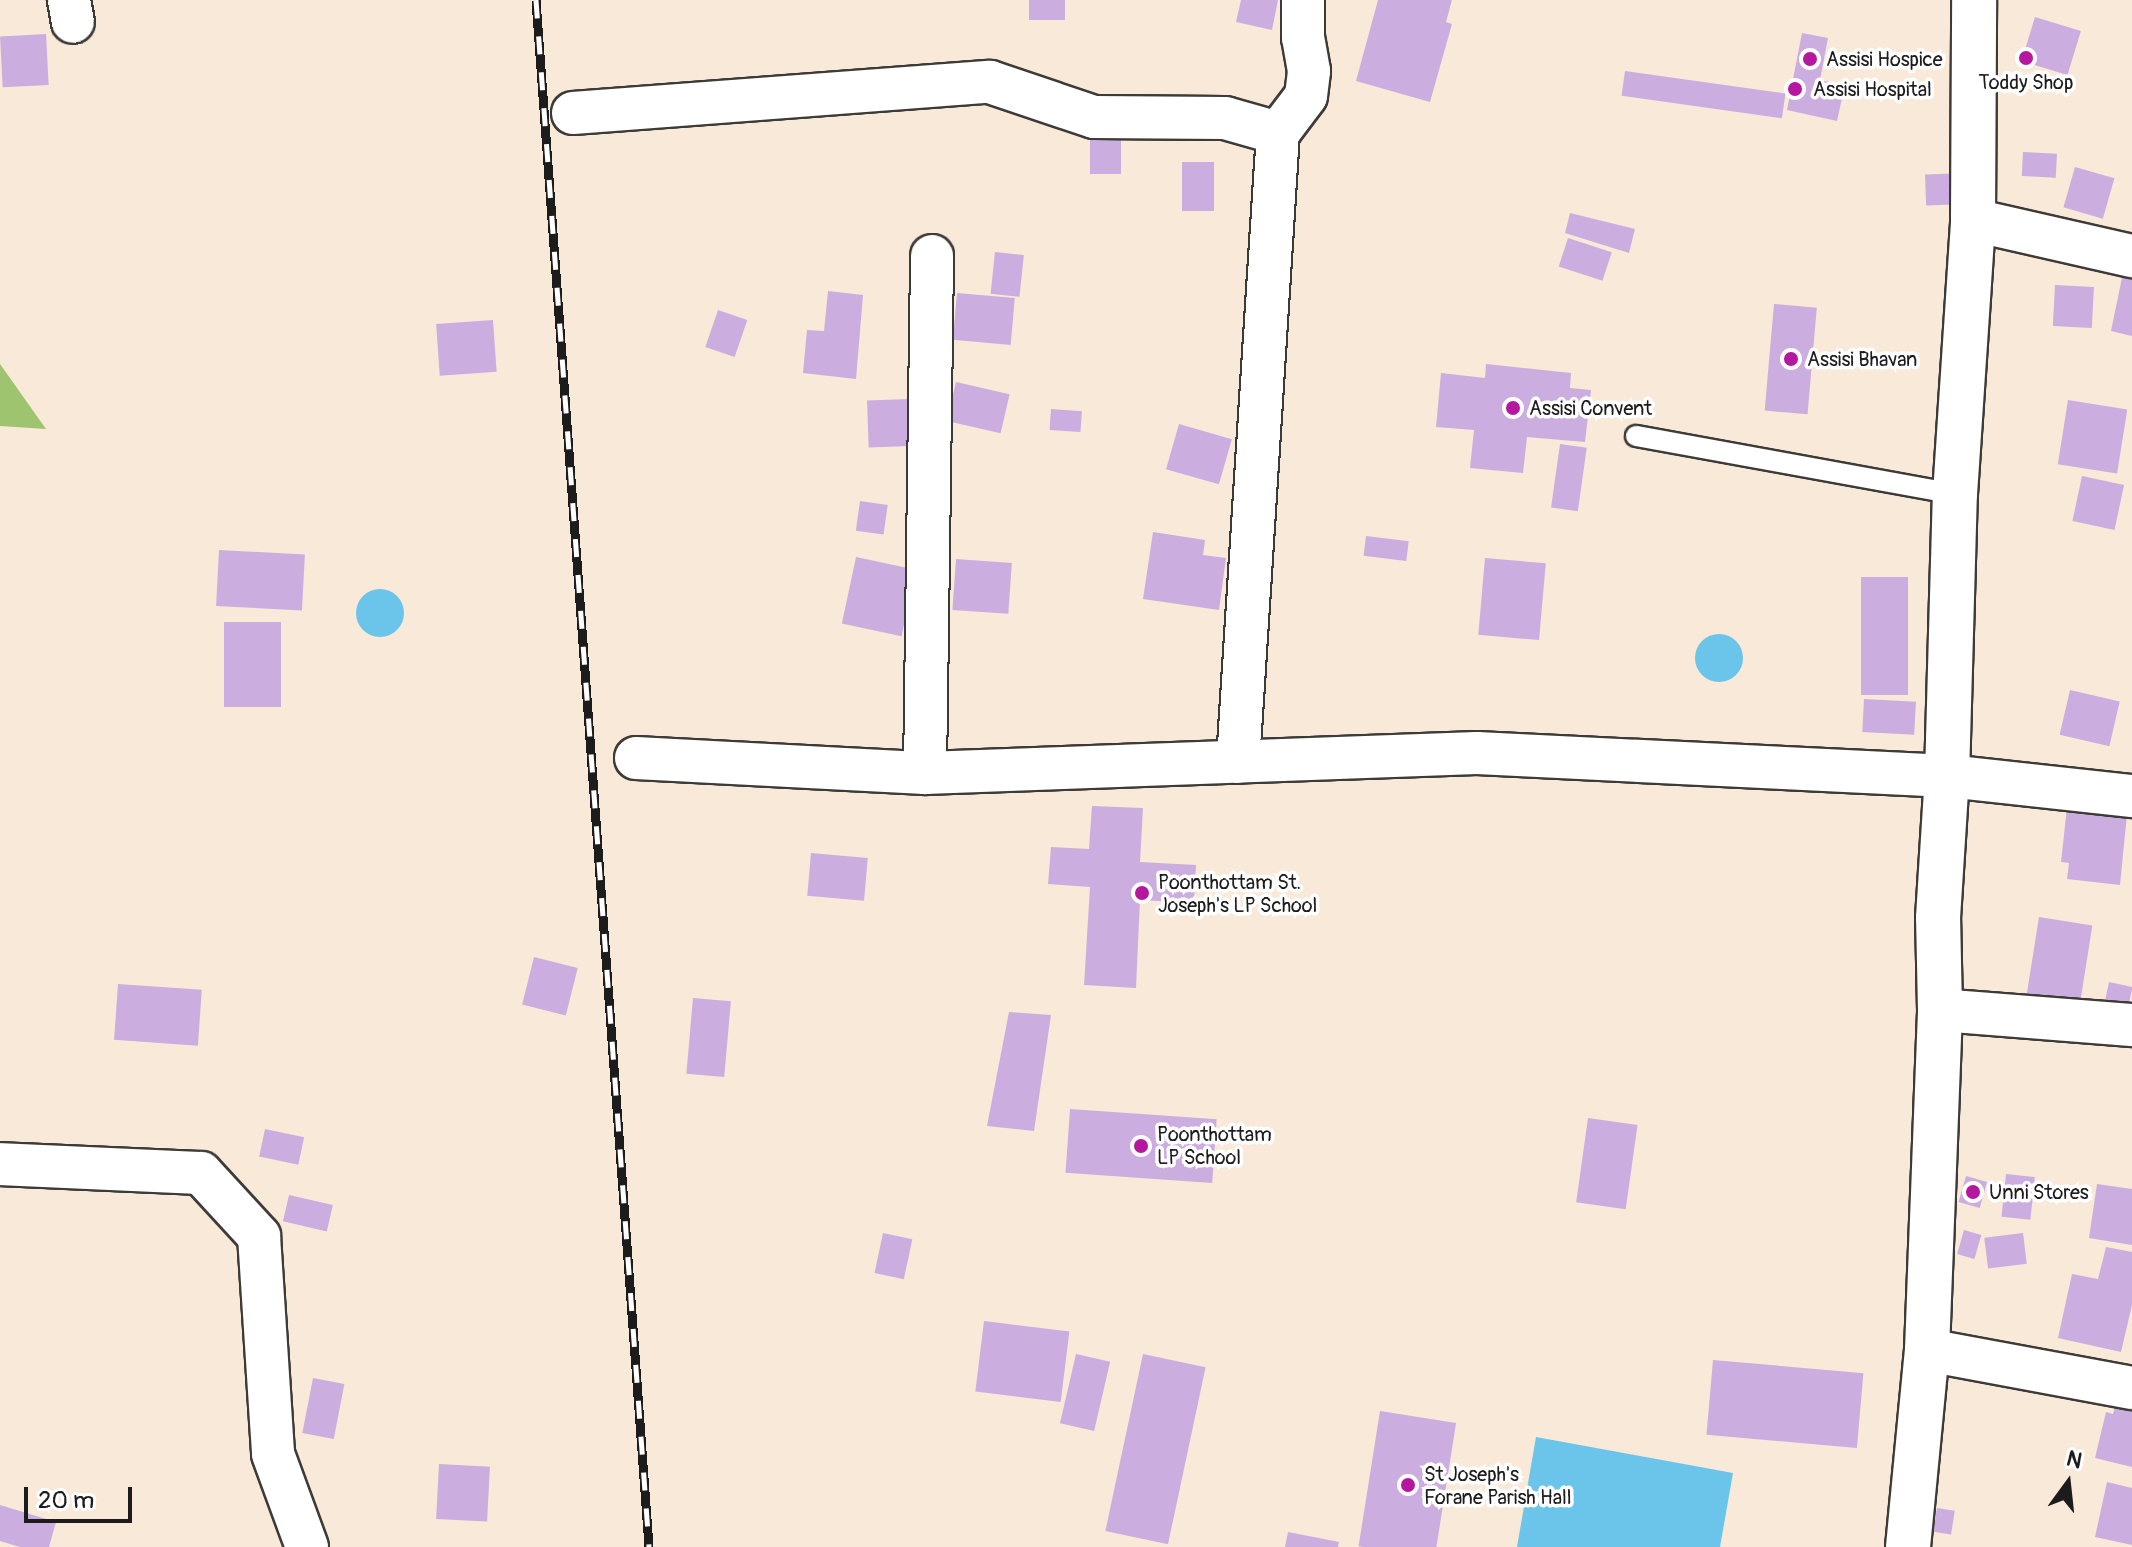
<!DOCTYPE html>
<style>
body{margin:0}
#map{position:relative;width:2132px;height:1547px;overflow:hidden;background:#f9e9d8;font-family:Pangolin,sans-serif}
div>[style]{position:absolute}
.green>*{inset:0;background:#9fc46f}
.water>*{inset:0;background:#6bc4e9}
.round{border-radius:50%}
.building>*{inset:0;background:#ccaddf;transform-origin:0 0}
.roads{filter:drop-shadow(2px 0 #3d3b38) drop-shadow(-2px 0 #3d3b38) drop-shadow(0 2px #3d3b38) drop-shadow(0 -2px #3d3b38)}
.lane>*{height:20px;margin:-10px;padding:0 10px;transform-origin:10px;border-radius:10px;background:#fff}
.street>*{height:42px;margin:-21px;padding:0 21px;transform-origin:21px;border-radius:21px;background:#fff}
.secondary>*{height:44px;margin:-22px;padding:0 22px;transform-origin:22px;border-radius:22px;background:#fff}
.rail>*{height:9px;margin-top:-4.5px;transform-origin:0;background:repeating-linear-gradient(90deg,#fff 0 18px,#1c1c1c 0 36px);box-sizing:border-box;border-block:2px solid #1c1c1c}
.dots>*{width:22px;height:22px;translate:-50% -50%;box-sizing:border-box;border:4px solid #fff;border-radius:50%}
span{translate:-50% -50%;white-space:nowrap;text-align:center;line-height:1.15;-webkit-text-stroke:7px #fff;paint-order:stroke}
.poi-label{font-size:20px;color:#1c1c1c}
.left{translate:0 -50%;text-align:left}
.north{position:absolute;left:2028px;top:1443px;width:80px;height:80px;-webkit-text-stroke:6px #fff;paint-order:stroke;rotate:15deg;font-size:22px;font-weight:700;line-height:32px;text-align:center;color:#1c1c1c}
.north::after{content:'';display:block;margin:auto;width:28px;height:36px;background:#1c1c1c;clip-path:polygon(50% 0,100% 100%,50% 72%,0 100%)}
.scale{position:absolute;left:24px;top:1487px;width:108px;height:36px;box-sizing:border-box;border:4px solid #1c1c1c;border-top:0;padding-left:10px;font-size:24px;line-height:28px;white-space:nowrap;color:#1c1c1c;-webkit-text-stroke:6px #fff;paint-order:stroke}
</style>
<div id="map">
<div class="green">
<div style="clip-path:polygon(0 364px,46px 429px,0 426px)"></div>
</div>
<div class="water">
<div class="round" style="left:356px;top:589px;width:48px;height:48px"></div>
<div class="round" style="left:1695px;top:634px;width:48px;height:48px"></div>
<div style="clip-path:polygon(1536px 1437px,1733px 1473px,1720px 1547px,1517px 1547px)"></div>
</div>
<div class="building">
<div style="left:1029px;top:0;width:36px;height:20px"></div>
<div style="clip-path:polygon(1241px 0,1278px 0,1272px 30px,1236px 22px)"></div>
<div style="clip-path:polygon(1378px 0,1452px 0,1446px 22px,1452px 24px,1430px 102px,1356px 81px)"></div>
<div style="left:2035px;top:17px;width:48px;height:46px;rotate:17deg"></div>
<div style="clip-path:polygon(1802px 33px,1828px 38px,1820px 80px,1845px 85px,1837px 121px,1787px 110px)"></div>
<div style="left:46px;top:34px;width:51px;height:46px;rotate:87deg"></div>
<div style="left:1625px;top:71px;width:162px;height:25px;rotate:8deg"></div>
<div style="left:1090px;top:122px;width:31px;height:52px"></div>
<div style="left:2023px;top:152px;width:34px;height:24px;rotate:3deg"></div>
<div style="left:1182px;top:162px;width:32px;height:49px"></div>
<div style="left:2075px;top:167px;width:41px;height:42px;rotate:16deg"></div>
<div style="left:1968px;top:173px;width:31px;height:43px;rotate:88deg"></div>
<div style="clip-path:polygon(1570px 213px,1635px 229px,1629px 253px,1565px 233px)"></div>
<div style="left:1568px;top:238px;width:46px;height:30px;rotate:18deg"></div>
<div style="left:995px;top:252px;width:29px;height:42px;rotate:6deg"></div>
<div style="clip-path:polygon(2125px 263px,2132px 265px,2132px 336px,2111px 331px)"></div>
<div style="left:2055px;top:285px;width:39px;height:41px;rotate:3deg"></div>
<div style="clip-path:polygon(828px 291px,863px 295px,856px 379px,803px 373px,807px 330px,824px 331px)"></div>
<div style="left:957px;top:293px;width:58px;height:47px;rotate:5deg"></div>
<div style="left:1774px;top:304px;width:43px;height:107px;rotate:5deg"></div>
<div style="left:718px;top:310px;width:31px;height:39px;rotate:19deg"></div>
<div style="left:493px;top:320px;width:52px;height:57px;rotate:86deg"></div>
<div style="clip-path:polygon(1486px 364px,1571px 373px,1570px 388px,1591px 390px,1585px 442px,1527px 437px,1523px 473px,1470px 468px,1474px 430px,1436px 427px,1441px 373px,1485px 378px)"></div>
<div style="left:956px;top:382px;width:55px;height:40px;rotate:13deg"></div>
<div style="left:909px;top:399px;width:47px;height:42px;rotate:88deg"></div>
<div style="left:2068px;top:400px;width:60px;height:65px;rotate:9deg"></div>
<div style="left:1051px;top:409px;width:31px;height:21px;rotate:4deg"></div>
<div style="left:1179px;top:424px;width:55px;height:47px;rotate:16deg"></div>
<div style="left:1560px;top:444px;width:27px;height:64px;rotate:8deg"></div>
<div style="left:2082px;top:476px;width:43px;height:46px;rotate:12deg"></div>
<div style="left:860px;top:501px;width:28px;height:30px;rotate:8deg"></div>
<div style="clip-path:polygon(1153px 532px,1205px 540px,1203px 555px,1226px 558px,1219px 610px,1143px 599px)"></div>
<div style="left:1366px;top:536px;width:43px;height:20px;rotate:7deg"></div>
<div style="left:219px;top:550px;width:86px;height:56px;rotate:3deg"></div>
<div style="left:856px;top:557px;width:61px;height:68px;rotate:12deg"></div>
<div style="left:1485px;top:558px;width:61px;height:77px;rotate:5deg"></div>
<div style="left:956px;top:559px;width:56px;height:51px;rotate:4deg"></div>
<div style="left:1861px;top:577px;width:47px;height:118px"></div>
<div style="left:224px;top:622px;width:57px;height:85px"></div>
<div style="left:2070px;top:690px;width:51px;height:46px;rotate:13deg"></div>
<div style="left:1864px;top:699px;width:52px;height:33px;rotate:3deg"></div>
<div style="clip-path:polygon(1092px 806px,1143px 808px,1140px 862px,1196px 865px,1194px 903px,1140px 900px,1136px 988px,1084px 985px,1090px 887px,1048px 884px,1051px 847px,1089px 849px)"></div>
<div style="clip-path:polygon(2067px 807px,2127px 814px,2120px 885px,2067px 879px,2069px 863px,2061px 862px)"></div>
<div style="left:811px;top:853px;width:57px;height:43px;rotate:5deg"></div>
<div style="left:2039px;top:917px;width:54px;height:84px;rotate:9deg"></div>
<div style="left:534px;top:957px;width:45px;height:49px;rotate:14deg"></div>
<div style="left:2109px;top:982px;width:24px;height:22px;rotate:12deg"></div>
<div style="left:118px;top:984px;width:84px;height:56px;rotate:4deg"></div>
<div style="left:693px;top:998px;width:38px;height:76px;rotate:5deg"></div>
<div style="clip-path:polygon(1009px 1012px,1051px 1015px,1034px 1131px,987px 1126px)"></div>
<div style="left:1070px;top:1109px;width:147px;height:64px;rotate:4deg"></div>
<div style="left:1588px;top:1118px;width:50px;height:85px;rotate:8deg"></div>
<div style="left:265px;top:1129px;width:40px;height:28px;rotate:12deg"></div>
<div style="left:2006px;top:1174px;width:29px;height:43px;rotate:6deg"></div>
<div style="left:1966px;top:1176px;width:22px;height:27px;rotate:16deg"></div>
<div style="clip-path:polygon(2097px 1184px,2132px 1189px,2132px 1245px,2089px 1238px)"></div>
<div style="left:289px;top:1195px;width:45px;height:27px;rotate:13deg"></div>
<div style="left:1964px;top:1230px;width:18px;height:25px;rotate:16deg"></div>
<div style="left:883px;top:1233px;width:30px;height:41px;rotate:12deg"></div>
<div style="left:2023px;top:1233px;width:31px;height:39px;rotate:83deg"></div>
<div style="clip-path:polygon(2106px 1247px,2132px 1252px,2132px 1305px,2121px 1352px,2058px 1338px,2072px 1274px,2098px 1279px)"></div>
<div style="left:984px;top:1321px;width:86px;height:71px;rotate:7deg"></div>
<div style="left:1076px;top:1354px;width:35px;height:71px;rotate:13deg"></div>
<div style="left:1143px;top:1354px;width:64px;height:181px;rotate:12deg"></div>
<div style="left:1713px;top:1360px;width:151px;height:75px;rotate:5deg"></div>
<div style="left:313px;top:1378px;width:32px;height:56px;rotate:11deg"></div>
<div style="clip-path:polygon(2119px 1389px,2132px 1393px,2132px 1467px,2095px 1458px,2106px 1412px,2113px 1414px)"></div>
<div style="left:1380px;top:1411px;width:77px;height:137px;rotate:9deg"></div>
<div style="left:439px;top:1464px;width:51px;height:55px;rotate:3deg"></div>
<div style="clip-path:polygon(2107px 1482px,2132px 1488px,2132px 1545px,2095px 1537px)"></div>
<div style="clip-path:polygon(0 1505px,56px 1522px,49px 1547px,20px 1547px,0 1541px)"></div>
<div style="left:1937px;top:1508px;width:18px;height:24px;rotate:9deg"></div>
<div style="clip-path:polygon(1288px 1532px,1339px 1542px,1338px 1547px,1285px 1547px)"></div>
</div>
<div class="roads">
<div class="lane">
<div style="left:1636px;top:436px;width:324px;rotate:10.3deg"></div>
</div>
<div class="street">
<div style="left:69px;top:0;width:22px;rotate:80deg"></div>
<div style="left:573px;top:113px;width:418px;rotate:-4.3deg"></div>
<div style="left:990px;top:82px;width:110px;rotate:18.6deg"></div>
<div style="left:1094px;top:117px;width:131px;rotate:0.4deg"></div>
<div style="left:1225px;top:118px;width:55px;rotate:15.8deg"></div>
<div style="left:1278px;top:133px;width:630px;rotate:93.64deg"></div>
<div style="left:1278px;top:133px;width:46px;rotate:-52.9deg"></div>
<div style="left:1306px;top:96px;width:25px;rotate:-83deg"></div>
<div style="left:1309px;top:71px;width:34px;rotate:-100deg"></div>
<div style="left:1303px;top:38px;width:38px;rotate:-90deg"></div>
<div style="left:1973px;top:220px;width:163px;rotate:12.8deg"></div>
<div style="left:636px;top:758px;width:289px;rotate:3deg"></div>
<div style="left:925px;top:773px;width:552px;rotate:-2.08deg"></div>
<div style="left:1477px;top:753px;width:471px;rotate:2.8deg"></div>
<div style="left:1947px;top:776px;width:186px;rotate:6.2deg"></div>
<div style="left:925px;top:773px;width:517px;rotate:-89.22deg"></div>
<div style="left:1940px;top:1010px;width:193px;rotate:4.5deg"></div>
<div style="left:0;top:1164px;width:201px;rotate:2.6deg"></div>
<div style="left:201px;top:1173px;width:86px;rotate:47.4deg"></div>
<div style="left:259px;top:1236px;width:218px;rotate:86.3deg"></div>
<div style="left:273px;top:1454px;width:99px;rotate:69.9deg"></div>
<div style="left:1927px;top:1350px;width:208px;rotate:10.5deg"></div>
</div>
<div class="secondary">
<div style="left:1908px;top:1547px;width:198px;rotate:-84.5deg"></div>
<div style="left:1927px;top:1350px;width:340px;rotate:-87.8deg"></div>
<div style="left:1940px;top:1010px;width:92px;rotate:-91.2deg"></div>
<div style="left:1938px;top:918px;width:142px;rotate:-86.4deg"></div>
<div style="left:1947px;top:776px;width:282px;rotate:-88.4deg"></div>
<div style="left:1955px;top:494px;width:275px;rotate:-86.2deg"></div>
<div style="left:1973px;top:220px;width:220px;rotate:-89.7deg"></div>
</div>
</div>
<div class="rail">
<div style="left:536px;top:0;width:1551px;rotate:85.82deg"></div>
</div>
<div class="dots">
<div style="left:2026px;top:58px;background:#b5179e"></div>
<div style="left:1810px;top:59px;background:#b5179e"></div>
<div style="left:1795px;top:89px;background:#b5179e"></div>
<div style="left:1791px;top:359px;background:#b5179e"></div>
<div style="left:1513px;top:408px;background:#b5179e"></div>
<div style="left:1142px;top:893px;background:#b5179e"></div>
<div style="left:1141px;top:1146px;background:#b5179e"></div>
<div style="left:1973px;top:1192px;background:#b5179e"></div>
<div style="left:1408px;top:1485px;background:#b5179e"></div>
</div>
<div class="poi-label">
<span class="left" style="left:1826px;top:59px">Assisi Hospice</span>
<span style="left:2026px;top:82px">Toddy Shop</span>
<span class="left" style="left:1813px;top:89px">Assisi Hospital</span>
<span class="left" style="left:1807px;top:359px">Assisi Bhavan</span>
<span class="left" style="left:1529px;top:408px">Assisi Convent</span>
<span class="left" style="left:1158px;top:894px">Poonthottam St.<br>Joseph's LP School</span>
<span class="left" style="left:1157px;top:1146px">Poonthottam<br>LP School</span>
<span class="left" style="left:1989px;top:1192px">Unni Stores</span>
<span class="left" style="left:1424px;top:1486px">St Joseph's<br>Forane Parish Hall</span>
</div>
<div class="north">N</div>
<div class="scale">20 m</div>
</div>
